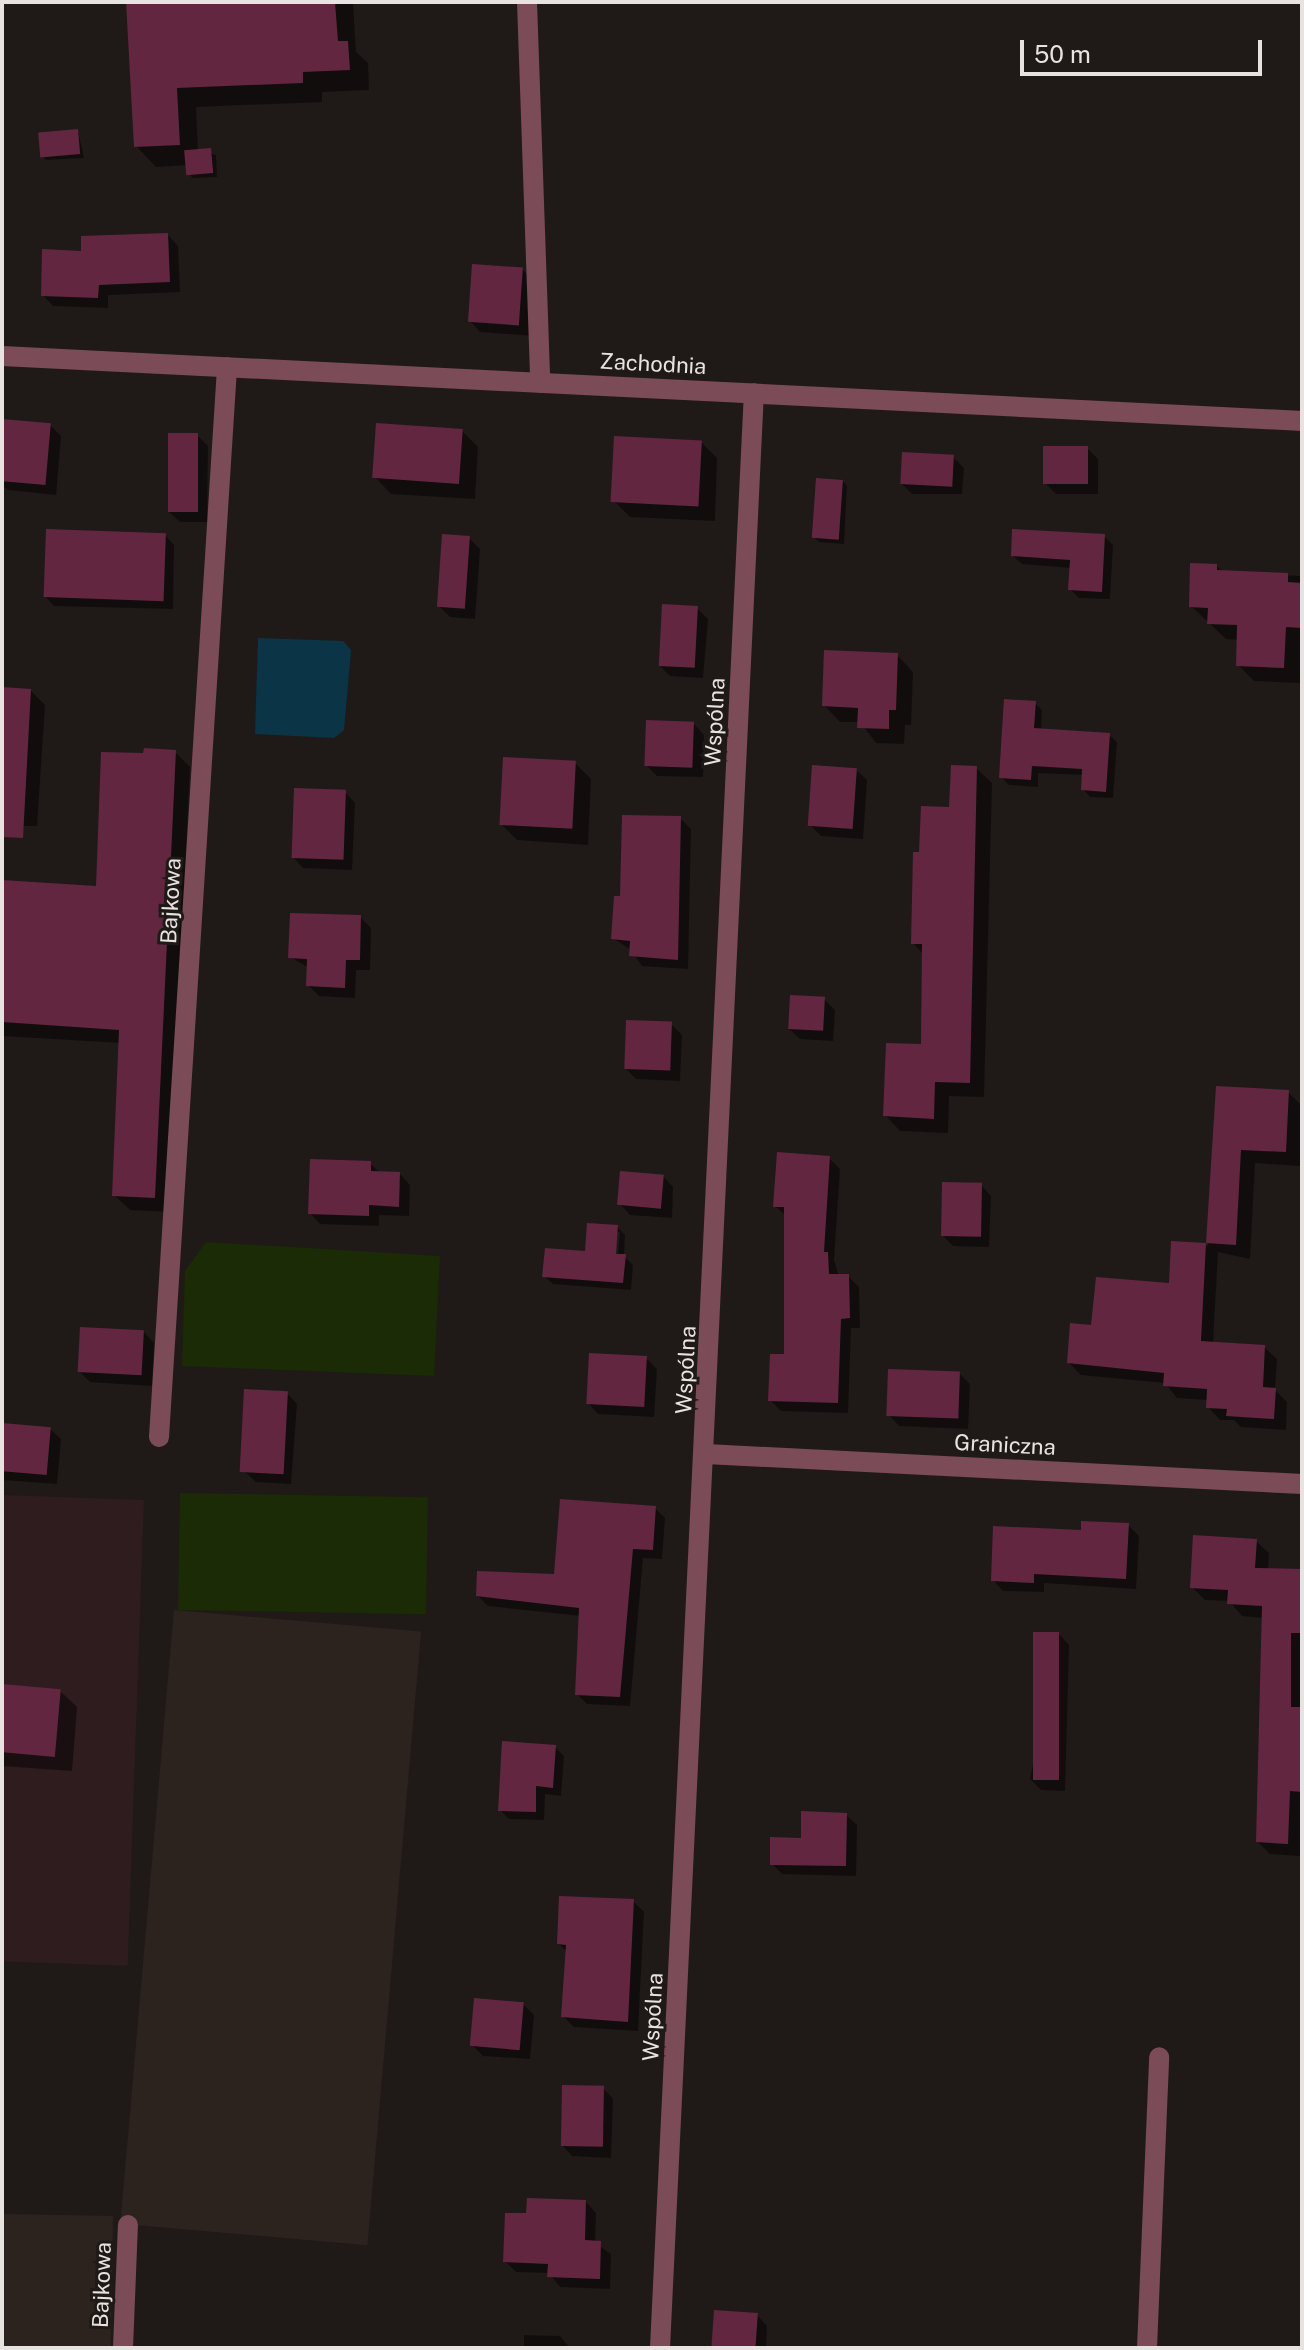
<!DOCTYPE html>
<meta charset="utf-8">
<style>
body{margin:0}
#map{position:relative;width:1304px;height:2350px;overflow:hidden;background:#1f1a18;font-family:"Public Sans",sans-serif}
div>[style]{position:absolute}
.commercial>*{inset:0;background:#2f1c1f;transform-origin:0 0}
.built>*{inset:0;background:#2d231e;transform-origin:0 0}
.green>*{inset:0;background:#1b2b05;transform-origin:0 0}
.water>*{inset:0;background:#0b3547}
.shadow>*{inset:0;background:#0007}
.building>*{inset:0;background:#622641;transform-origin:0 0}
.minor>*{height:20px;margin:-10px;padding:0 10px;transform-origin:10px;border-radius:10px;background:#7c4b58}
span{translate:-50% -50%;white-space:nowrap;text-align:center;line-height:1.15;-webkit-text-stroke:6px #1f1a18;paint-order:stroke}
.street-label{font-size:22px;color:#e6e3e1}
.frame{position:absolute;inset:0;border:4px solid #e6e3e1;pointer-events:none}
.scale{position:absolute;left:1020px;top:40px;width:242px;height:36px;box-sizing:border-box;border:4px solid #e6e3e1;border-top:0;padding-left:10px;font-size:24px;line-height:28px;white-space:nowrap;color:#e6e3e1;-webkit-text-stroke:6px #1f1a18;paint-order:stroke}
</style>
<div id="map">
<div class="commercial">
<div style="left:2px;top:1495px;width:142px;height:466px;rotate:2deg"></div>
</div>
<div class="built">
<div style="left:174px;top:1610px;width:248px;height:616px;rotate:5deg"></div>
<div style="left:2px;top:2214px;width:111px;height:134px;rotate:1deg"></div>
</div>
<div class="green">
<div style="clip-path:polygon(206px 1242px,440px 1256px,434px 1376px,182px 1366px,185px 1271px)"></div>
<div style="left:180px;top:1493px;width:248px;height:117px;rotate:1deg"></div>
</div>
<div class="water">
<div style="clip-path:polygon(258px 638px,343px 641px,351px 650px,344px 730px,334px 738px,255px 734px)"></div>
</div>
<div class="shadow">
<div style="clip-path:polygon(130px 2px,353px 2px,356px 52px,368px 63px,369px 90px,322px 92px,322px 102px,196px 107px,198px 150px,216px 155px,217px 177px,192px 178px,187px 165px,156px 167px,136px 146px)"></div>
<div style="clip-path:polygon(78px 131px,84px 158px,46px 160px,41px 155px)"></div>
<div style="clip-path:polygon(168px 235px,178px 246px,180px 292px,108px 295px,108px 308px,53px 306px,43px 295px,83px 253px)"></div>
<div style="clip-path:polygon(522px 269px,533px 280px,534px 336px,480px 332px,470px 321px)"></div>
<div style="clip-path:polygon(50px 425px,61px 436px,56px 495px,8px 490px,2px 485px,2px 427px)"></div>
<div style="clip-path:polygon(462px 431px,478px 447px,475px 499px,391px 494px,375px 477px)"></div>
<div style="clip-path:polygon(197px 435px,208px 446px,207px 522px,180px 522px,169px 512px)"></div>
<div style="clip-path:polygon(701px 442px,717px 458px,715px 521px,630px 517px,614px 501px)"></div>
<div style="clip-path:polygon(1087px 448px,1098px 459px,1098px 494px,1056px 494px,1045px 483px)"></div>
<div style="clip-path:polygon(953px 457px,964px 468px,962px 494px,912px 494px,902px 484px)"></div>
<div style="clip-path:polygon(843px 481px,847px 486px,844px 544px,819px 542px,814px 537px)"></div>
<div style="clip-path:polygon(165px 535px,174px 545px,173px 609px,54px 606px,45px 596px)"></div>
<div style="clip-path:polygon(1104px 536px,1113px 545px,1110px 599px,1079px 598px,1070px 589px,1071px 568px,1022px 564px,1013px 556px)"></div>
<div style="clip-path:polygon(469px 538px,480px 549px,475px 619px,450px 617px,439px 606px)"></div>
<div style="clip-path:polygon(1217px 566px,1224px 573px,1302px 576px,1300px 683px,1254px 681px,1238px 665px,1239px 640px,1226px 639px,1191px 606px)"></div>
<div style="clip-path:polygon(697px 608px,708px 619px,703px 678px,670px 676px,659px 665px)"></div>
<div style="clip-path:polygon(897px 655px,913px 672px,911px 725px,905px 725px,904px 744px,876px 743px,860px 722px,840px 722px,824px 705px)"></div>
<div style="clip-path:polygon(2px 689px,31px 691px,45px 705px,37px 826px,2px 826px)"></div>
<div style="clip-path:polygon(1035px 703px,1042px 710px,1041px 730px,1109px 735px,1117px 742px,1113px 798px,1090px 797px,1083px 789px,1084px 775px,1038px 773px,1038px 787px,1009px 785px,1001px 777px)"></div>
<div style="clip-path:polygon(694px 724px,704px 735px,703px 777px,657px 776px,646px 765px)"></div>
<div style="clip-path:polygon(175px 752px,190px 767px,169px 1212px,130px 1210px,114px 1195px,121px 1043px,2px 1036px,2px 882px,98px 888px,103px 754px)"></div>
<div style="clip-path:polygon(575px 763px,591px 779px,588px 845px,517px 840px,501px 824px)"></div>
<div style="clip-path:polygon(976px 768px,992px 783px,984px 1097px,949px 1096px,948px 1133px,900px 1131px,885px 1115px,923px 1046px,923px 954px,913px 943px,951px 809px)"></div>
<div style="clip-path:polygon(856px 770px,867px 780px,863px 839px,821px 836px,810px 825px)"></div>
<div style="clip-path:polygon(345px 792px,355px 803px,352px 870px,303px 868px,293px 857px)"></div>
<div style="clip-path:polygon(680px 818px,691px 829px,688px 969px,642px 966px,631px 950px,613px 938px,622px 899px)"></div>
<div style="clip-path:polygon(360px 917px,371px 928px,370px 970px,356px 970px,355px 998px,319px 996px,308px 985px,309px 968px,290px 957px)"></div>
<div style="clip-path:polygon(824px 999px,835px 1010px,833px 1041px,800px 1039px,789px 1029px)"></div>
<div style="clip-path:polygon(671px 1024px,682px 1035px,680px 1081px,636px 1079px,625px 1068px)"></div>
<div style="clip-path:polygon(1218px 1088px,1288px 1092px,1302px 1106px,1300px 1166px,1255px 1163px,1250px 1259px,1218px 1252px,1213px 1344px,1264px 1347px,1277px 1359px,1275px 1390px,1287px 1402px,1286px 1430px,1241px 1427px,1234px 1420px,1220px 1420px,1208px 1407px,1208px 1400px,1177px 1398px,1165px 1383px,1081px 1375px,1069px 1363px,1093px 1327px,1171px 1285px,1173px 1244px,1208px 1246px)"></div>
<div style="clip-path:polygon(829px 1158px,840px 1169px,834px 1260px,839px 1276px,848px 1276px,859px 1287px,860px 1328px,851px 1328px,848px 1413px,781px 1411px,770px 1400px,786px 1356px,786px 1216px,775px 1206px)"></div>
<div style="clip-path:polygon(370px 1163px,380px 1173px,400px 1174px,410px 1185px,409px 1216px,379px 1215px,379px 1226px,320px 1224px,310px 1213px)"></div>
<div style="clip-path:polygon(663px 1176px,673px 1187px,672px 1218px,630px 1215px,620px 1204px)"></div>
<div style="clip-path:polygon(981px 1185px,991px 1196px,989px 1247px,953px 1246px,942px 1235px)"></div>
<div style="clip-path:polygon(evenodd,617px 1227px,625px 1235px,624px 1256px,633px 1265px,631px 1290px,553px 1284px,544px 1276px,587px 1253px,617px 1227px,616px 1232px,620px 1232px,617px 1264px,613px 1263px,616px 1232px)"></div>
<div style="clip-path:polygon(144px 1332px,154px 1343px,152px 1386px,90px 1382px,79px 1371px)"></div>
<div style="clip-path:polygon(646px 1358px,657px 1369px,654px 1417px,598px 1414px,588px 1403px)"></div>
<div style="clip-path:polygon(959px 1373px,970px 1384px,968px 1429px,899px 1426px,889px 1415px)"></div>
<div style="clip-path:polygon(287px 1393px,297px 1404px,291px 1484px,256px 1482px,245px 1472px)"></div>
<div style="clip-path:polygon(2px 1425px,50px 1429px,61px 1439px,57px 1484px,2px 1480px)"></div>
<div style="clip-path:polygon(655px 1508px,665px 1518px,662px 1559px,643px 1558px,630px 1706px,587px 1704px,577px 1694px,581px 1616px,488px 1606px,478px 1596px,556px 1576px)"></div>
<div style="clip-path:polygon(1128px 1525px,1139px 1536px,1136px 1589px,1044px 1583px,1044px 1592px,1003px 1591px,993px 1580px,1082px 1532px)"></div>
<div style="clip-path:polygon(1256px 1541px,1269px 1553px,1268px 1570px,1302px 1571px,1300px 1856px,1270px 1854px,1258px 1842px,1264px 1618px,1242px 1616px,1229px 1601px,1205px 1600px,1192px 1587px)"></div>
<div style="clip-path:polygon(1059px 1634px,1069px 1645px,1065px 1791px,1041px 1790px,1030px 1779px)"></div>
<div style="clip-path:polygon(2px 1686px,60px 1691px,77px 1707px,72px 1771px,2px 1766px)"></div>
<div style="clip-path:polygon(555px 1747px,564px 1756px,561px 1796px,545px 1794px,544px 1820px,509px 1819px,500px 1810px)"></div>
<div style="clip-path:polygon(846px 1815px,857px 1825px,856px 1876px,782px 1874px,772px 1864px)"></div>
<div style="clip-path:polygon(633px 1901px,644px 1912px,638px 2031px,574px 2027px,563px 2016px,567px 1952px,559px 1944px)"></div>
<div style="clip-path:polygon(523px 2004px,534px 2015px,530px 2059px,483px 2056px,472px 2045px)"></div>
<div style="clip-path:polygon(603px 2088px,613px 2099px,611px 2158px,572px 2156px,562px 2145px)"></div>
<div style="clip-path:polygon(586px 2202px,596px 2213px,595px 2243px,611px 2254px,610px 2289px,560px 2287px,549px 2273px,516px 2272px,505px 2261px,528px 2216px)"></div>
<div style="clip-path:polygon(757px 2315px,767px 2326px,766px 2348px,714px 2348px)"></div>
<div style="clip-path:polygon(524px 2335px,560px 2336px,570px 2348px,524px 2348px)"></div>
</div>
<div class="building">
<div style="clip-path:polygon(126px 2px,335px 2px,338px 41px,348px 41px,350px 70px,303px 72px,303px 83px,177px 88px,180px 145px,134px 147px)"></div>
<div style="left:78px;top:129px;width:25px;height:40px;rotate:85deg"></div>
<div style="left:211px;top:148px;width:25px;height:27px;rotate:85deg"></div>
<div style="clip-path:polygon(168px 233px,170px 282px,99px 285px,98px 298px,41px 296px,42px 249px,81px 251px,81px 236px)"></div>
<div style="left:472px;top:264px;width:51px;height:58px;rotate:4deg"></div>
<div style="left:2px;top:419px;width:49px;height:62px;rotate:5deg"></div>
<div style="left:376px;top:423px;width:87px;height:55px;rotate:4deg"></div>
<div style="left:168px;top:433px;width:30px;height:79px"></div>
<div style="left:614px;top:436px;width:88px;height:66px;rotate:3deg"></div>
<div style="left:1043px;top:446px;width:45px;height:38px"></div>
<div style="left:902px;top:452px;width:52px;height:32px;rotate:3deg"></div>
<div style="left:816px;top:478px;width:27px;height:60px;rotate:4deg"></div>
<div style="left:46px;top:529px;width:120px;height:68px;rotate:2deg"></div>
<div style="clip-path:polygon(1012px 529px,1105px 534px,1102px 592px,1068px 590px,1070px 560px,1011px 556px)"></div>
<div style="left:442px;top:534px;width:28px;height:73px;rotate:4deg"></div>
<div style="clip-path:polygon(1190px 563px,1217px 564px,1217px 570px,1288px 573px,1288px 582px,1302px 583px,1302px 628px,1286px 627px,1284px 668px,1236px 666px,1237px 625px,1207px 624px,1208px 608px,1189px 607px)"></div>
<div style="left:662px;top:604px;width:36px;height:62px;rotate:3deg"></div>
<div style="clip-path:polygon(824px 650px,898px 653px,896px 710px,889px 710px,889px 729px,857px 728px,858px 708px,822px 706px)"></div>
<div style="clip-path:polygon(2px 687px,31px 689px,23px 838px,2px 837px)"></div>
<div style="clip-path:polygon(1004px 699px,1036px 701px,1034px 728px,1110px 733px,1106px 792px,1081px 790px,1082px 769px,1032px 766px,1031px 780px,999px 778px)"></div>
<div style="left:646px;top:720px;width:48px;height:46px;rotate:2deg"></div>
<div style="clip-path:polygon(144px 748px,176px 750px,155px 1198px,112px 1196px,119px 1030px,2px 1022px,2px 880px,96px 886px,101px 752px,143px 753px)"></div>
<div style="left:503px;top:757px;width:73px;height:68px;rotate:3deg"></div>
<div style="left:812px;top:765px;width:45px;height:61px;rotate:4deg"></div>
<div style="clip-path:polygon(951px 765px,977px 766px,970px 1083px,935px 1082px,934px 1119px,883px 1116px,886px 1043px,921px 1044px,922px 944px,911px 944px,913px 852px,919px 852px,921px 806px,949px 807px)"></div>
<div style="left:294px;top:788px;width:52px;height:70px;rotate:2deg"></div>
<div style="clip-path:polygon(622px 815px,681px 816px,678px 960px,629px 956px,630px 941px,611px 939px,614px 896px,620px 896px)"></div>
<div style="clip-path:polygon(290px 913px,361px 915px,360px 960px,346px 960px,345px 988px,306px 986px,307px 959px,288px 958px)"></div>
<div style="left:790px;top:995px;width:35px;height:34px;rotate:3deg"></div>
<div style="left:626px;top:1020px;width:46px;height:49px;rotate:2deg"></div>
<div style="clip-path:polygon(1216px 1086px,1289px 1090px,1286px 1152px,1241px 1150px,1236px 1245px,1206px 1243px)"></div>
<div style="clip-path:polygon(777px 1152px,830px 1156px,824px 1252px,828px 1252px,829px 1274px,849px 1274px,850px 1318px,841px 1319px,838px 1403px,768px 1401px,770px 1354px,784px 1354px,784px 1207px,773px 1207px)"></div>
<div style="clip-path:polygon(310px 1159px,371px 1161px,371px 1171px,400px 1172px,399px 1207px,369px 1205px,369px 1216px,308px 1214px)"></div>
<div style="left:620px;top:1171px;width:44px;height:34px;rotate:5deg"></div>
<div style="left:942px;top:1182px;width:40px;height:54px;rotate:1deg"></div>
<div style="clip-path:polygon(587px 1223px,618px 1225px,616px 1254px,626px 1254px,623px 1283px,542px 1277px,545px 1248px,585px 1251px)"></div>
<div style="clip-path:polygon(1171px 1241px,1206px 1243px,1201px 1341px,1265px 1345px,1263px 1387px,1276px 1388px,1274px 1419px,1226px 1416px,1227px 1409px,1206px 1408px,1207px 1389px,1163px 1386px,1164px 1373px,1067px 1363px,1070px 1323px,1091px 1325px,1096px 1277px,1169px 1283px)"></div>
<div style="left:80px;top:1327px;width:64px;height:45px;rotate:3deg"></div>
<div style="left:589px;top:1353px;width:58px;height:51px;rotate:3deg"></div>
<div style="left:888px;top:1369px;width:72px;height:47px;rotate:2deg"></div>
<div style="left:244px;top:1389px;width:44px;height:83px;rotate:3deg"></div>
<div style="left:2px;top:1423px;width:49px;height:48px;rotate:5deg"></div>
<div style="clip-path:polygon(560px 1499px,656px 1506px,653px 1550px,633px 1549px,620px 1697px,575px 1695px,579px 1608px,476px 1596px,477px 1571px,554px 1574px)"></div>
<div style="clip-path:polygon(1081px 1521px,1129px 1523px,1126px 1579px,1034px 1574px,1034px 1583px,991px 1581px,993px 1526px,1081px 1530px)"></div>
<div style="clip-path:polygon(1193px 1535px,1257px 1539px,1255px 1568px,1302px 1569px,1302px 1633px,1291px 1633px,1291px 1707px,1302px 1707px,1302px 1792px,1290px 1791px,1288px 1844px,1256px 1842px,1262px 1606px,1227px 1604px,1228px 1590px,1190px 1588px)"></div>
<div style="left:1033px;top:1632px;width:26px;height:148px"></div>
<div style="left:2px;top:1684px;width:59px;height:68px;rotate:5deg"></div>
<div style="clip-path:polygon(502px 1741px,556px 1745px,553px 1788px,536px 1786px,536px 1812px,498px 1811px)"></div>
<div style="clip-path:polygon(801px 1811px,847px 1813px,846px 1866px,770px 1865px,770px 1837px,801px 1838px)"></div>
<div style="clip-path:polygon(559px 1896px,634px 1899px,628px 2022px,561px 2017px,566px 1945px,557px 1944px)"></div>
<div style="left:474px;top:1998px;width:50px;height:48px;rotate:5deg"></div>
<div style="left:562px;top:2085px;width:42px;height:61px;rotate:1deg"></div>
<div style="clip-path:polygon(527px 2198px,586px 2200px,585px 2240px,601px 2241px,600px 2279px,547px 2277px,548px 2264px,503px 2262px,505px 2213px,526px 2213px)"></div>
<div style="left:714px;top:2310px;width:44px;height:38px;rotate:4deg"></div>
</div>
<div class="minor">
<div style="left:527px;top:2px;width:381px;rotate:88deg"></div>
<div style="left:2px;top:356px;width:1302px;rotate:2.86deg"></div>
<div style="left:159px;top:1437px;width:1072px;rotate:-86.36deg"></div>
<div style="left:706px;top:1454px;width:597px;rotate:2.88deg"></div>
<div style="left:123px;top:2348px;width:123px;rotate:-87.7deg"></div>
<div style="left:660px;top:2348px;width:1957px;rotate:-87.25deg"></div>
<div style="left:1147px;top:2348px;width:291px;rotate:-87.6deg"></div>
</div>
<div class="street-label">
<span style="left:653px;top:364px;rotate:3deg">Zachodnia</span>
<span style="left:715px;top:722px;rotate:-87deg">Wspólna</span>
<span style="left:171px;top:901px;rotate:-87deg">Bajkowa</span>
<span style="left:686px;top:1370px;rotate:-87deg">Wspólna</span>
<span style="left:1005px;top:1445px;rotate:3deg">Graniczna</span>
<span style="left:653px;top:2017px;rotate:-87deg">Wspólna</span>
<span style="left:102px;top:2285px;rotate:-88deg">Bajkowa</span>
</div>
<div class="frame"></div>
<div class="scale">50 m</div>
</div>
